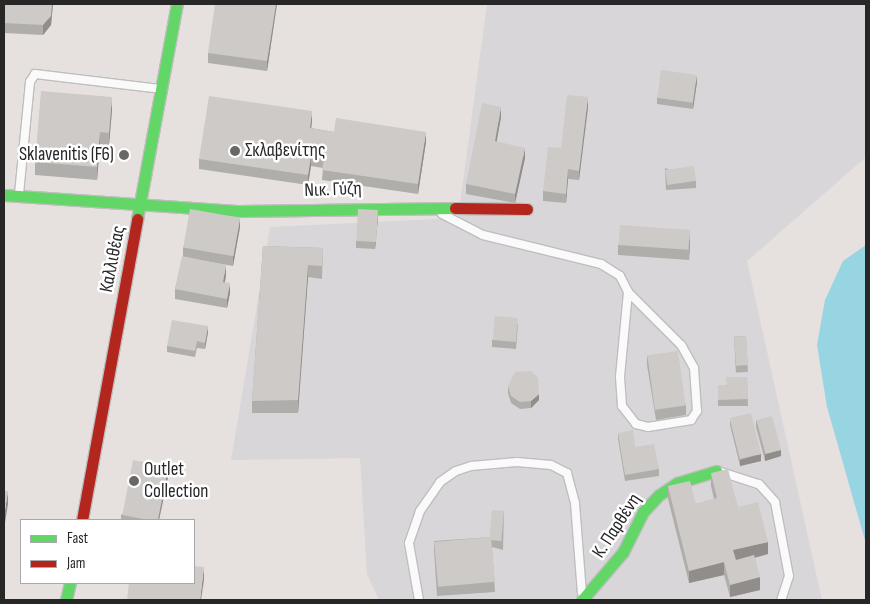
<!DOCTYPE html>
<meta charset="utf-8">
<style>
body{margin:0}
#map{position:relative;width:870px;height:604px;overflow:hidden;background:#e6e1de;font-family:"Sofia Sans Condensed",sans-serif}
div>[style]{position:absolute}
.industrial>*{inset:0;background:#d9d6d9}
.water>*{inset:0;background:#97d5e2}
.roads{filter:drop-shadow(1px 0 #bfbebf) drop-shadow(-1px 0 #bfbebf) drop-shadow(0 1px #bfbebf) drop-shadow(0 -1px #bfbebf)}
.lane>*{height:8px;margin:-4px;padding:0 4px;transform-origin:4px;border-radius:4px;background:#fbfafa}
.fast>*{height:11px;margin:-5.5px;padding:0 5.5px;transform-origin:5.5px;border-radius:5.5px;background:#63d668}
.jam>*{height:11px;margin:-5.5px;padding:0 5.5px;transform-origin:5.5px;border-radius:5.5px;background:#b3261e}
.wall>*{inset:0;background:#b0aeab;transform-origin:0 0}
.shaded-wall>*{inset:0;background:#908d8b}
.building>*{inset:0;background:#cdcac7;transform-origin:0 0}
.dots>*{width:14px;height:14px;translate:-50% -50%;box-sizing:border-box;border:2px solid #fff;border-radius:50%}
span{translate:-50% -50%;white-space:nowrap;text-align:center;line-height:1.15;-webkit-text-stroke:5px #fff;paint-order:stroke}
.poi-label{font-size:19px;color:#272727}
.left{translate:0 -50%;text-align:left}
.right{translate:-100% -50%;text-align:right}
.street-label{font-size:19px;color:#272727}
.frame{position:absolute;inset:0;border:5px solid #272727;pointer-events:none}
.legend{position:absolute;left:20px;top:519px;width:175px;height:65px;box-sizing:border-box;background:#fff;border:1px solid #a9a9a9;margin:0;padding:6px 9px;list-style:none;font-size:15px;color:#272727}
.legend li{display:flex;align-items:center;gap:10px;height:25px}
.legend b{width:25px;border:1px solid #a9a9a9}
</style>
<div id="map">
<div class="industrial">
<div style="clip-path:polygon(487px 4px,866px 4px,866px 157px,747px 261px,822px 600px,379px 600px,367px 574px,360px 458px,231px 460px,270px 227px,458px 218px)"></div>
</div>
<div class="water">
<div style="clip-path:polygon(866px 245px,866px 544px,827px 407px,817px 345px,825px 300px,843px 261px)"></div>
</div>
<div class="roads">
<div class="lane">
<div style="left:19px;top:194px;width:113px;rotate:-84.4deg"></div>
<div style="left:30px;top:82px;width:9px;rotate:-58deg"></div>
<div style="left:35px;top:74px;width:126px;rotate:6.8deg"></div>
<div style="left:442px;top:214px;width:46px;rotate:27.1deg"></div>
<div style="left:483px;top:235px;width:122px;rotate:13.8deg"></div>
<div style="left:601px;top:264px;width:22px;rotate:32deg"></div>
<div style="left:620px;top:276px;width:18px;rotate:63deg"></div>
<div style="left:628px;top:292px;width:85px;rotate:95.4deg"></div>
<div style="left:620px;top:377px;width:29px;rotate:86deg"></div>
<div style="left:622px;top:406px;width:23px;rotate:52deg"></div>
<div style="left:636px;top:424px;width:12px;rotate:14deg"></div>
<div style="left:648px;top:427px;width:44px;rotate:-9.2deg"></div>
<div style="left:691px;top:420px;width:11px;rotate:-56deg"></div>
<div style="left:697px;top:411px;width:43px;rotate:-94deg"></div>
<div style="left:694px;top:368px;width:26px;rotate:-119deg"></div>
<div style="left:681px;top:345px;width:75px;rotate:-135deg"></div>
<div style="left:721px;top:472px;width:40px;rotate:18deg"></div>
<div style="left:759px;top:484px;width:24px;rotate:48deg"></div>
<div style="left:775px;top:502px;width:75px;rotate:79.3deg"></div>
<div style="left:789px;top:576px;width:25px;rotate:108deg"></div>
<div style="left:419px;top:600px;width:58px;rotate:-100deg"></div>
<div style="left:409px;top:543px;width:34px;rotate:-71deg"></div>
<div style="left:420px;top:511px;width:35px;rotate:-55deg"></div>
<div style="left:440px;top:482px;width:19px;rotate:-35deg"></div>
<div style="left:456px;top:471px;width:16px;rotate:-18deg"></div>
<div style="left:471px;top:466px;width:46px;rotate:-5deg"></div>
<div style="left:517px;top:462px;width:34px;rotate:5deg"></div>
<div style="left:551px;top:465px;width:18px;rotate:27deg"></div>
<div style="left:567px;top:473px;width:31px;rotate:75deg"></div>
<div style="left:575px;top:503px;width:90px;rotate:85.6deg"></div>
</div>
<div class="fast">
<div style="left:4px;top:195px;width:237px;rotate:3.9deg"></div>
<div style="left:240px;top:211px;width:215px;rotate:-0.8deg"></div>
<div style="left:137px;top:219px;width:219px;rotate:-79.5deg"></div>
<div style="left:66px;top:600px;width:17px;rotate:-77deg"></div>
<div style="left:582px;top:600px;width:63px;rotate:-49.5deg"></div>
<div style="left:623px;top:552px;width:45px;rotate:-63.4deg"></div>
<div style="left:643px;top:512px;width:23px;rotate:-47deg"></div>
<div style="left:659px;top:495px;width:22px;rotate:-34deg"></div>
<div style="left:677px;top:483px;width:41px;rotate:-17.1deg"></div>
</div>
<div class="jam">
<div style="left:455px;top:208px;width:72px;rotate:0.8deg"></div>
<div style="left:82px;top:520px;width:306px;rotate:-79.6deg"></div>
</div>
</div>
<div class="wall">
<div style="clip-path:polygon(4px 4px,53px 4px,51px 25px,43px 35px,4px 33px)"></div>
<div style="clip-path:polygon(277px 4px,267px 71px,208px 63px,208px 53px)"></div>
<div style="clip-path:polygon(697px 82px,693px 109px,657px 104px,657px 98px)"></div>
<div style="clip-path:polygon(588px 107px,579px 180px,568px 179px,566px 203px,543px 201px,543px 191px,561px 148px)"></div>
<div style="clip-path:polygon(112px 110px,109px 145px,100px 144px,97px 180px,35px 175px,35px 162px)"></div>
<div style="clip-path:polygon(501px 117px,496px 141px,525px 158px,515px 203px,466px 194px,466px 184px)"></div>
<div style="clip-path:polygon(312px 121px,311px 128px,334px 132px,426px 142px,418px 194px,322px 180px,323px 168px,311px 166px,308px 185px,199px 169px,199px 159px)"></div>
<div style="clip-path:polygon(665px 168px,696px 181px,696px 188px,666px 190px)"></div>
<div style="clip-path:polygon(378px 217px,375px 249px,356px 248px,356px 241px)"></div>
<div style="clip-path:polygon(240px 227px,233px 266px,204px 261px,226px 275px,225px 282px,230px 293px,227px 308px,175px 299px,175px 289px,183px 257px,183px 247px)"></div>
<div style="clip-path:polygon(690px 240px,689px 260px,618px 255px,618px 245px)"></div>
<div style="clip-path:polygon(263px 246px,323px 248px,322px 279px,308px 277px,298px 413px,252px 413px,252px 401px)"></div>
<div style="clip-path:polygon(518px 324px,516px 349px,492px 347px,492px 340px)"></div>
<div style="clip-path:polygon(208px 332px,205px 349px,197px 348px,195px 357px,167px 352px,167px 346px)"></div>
<div style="left:746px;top:336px;width:36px;height:12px;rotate:87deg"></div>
<div style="clip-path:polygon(647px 356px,686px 405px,686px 415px,656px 420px,647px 365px)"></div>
<div style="clip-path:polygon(747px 377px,748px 406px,718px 406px,718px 385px,726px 385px)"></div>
<div style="clip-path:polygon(508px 386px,539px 400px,531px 408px,520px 409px,511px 403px,508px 393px)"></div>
<div style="clip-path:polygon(730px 419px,761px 461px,740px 466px,730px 425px)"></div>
<div style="clip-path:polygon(756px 420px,781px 456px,765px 461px,756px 427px)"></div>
<div style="clip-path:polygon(618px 433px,635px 447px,659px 469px,659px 476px,625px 481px,618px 439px)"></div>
<div style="clip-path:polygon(711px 473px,738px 507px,768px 554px,755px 558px,760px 590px,730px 597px,724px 575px,689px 583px,668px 499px,668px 486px,696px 504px,714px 499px,711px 486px)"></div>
<div style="clip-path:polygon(168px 477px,159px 520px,121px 520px,121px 515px)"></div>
<div style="clip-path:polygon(504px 511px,503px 550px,492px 547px,495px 592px,437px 596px,434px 551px,434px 541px,491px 537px)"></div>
</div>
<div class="shaded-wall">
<div style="clip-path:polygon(52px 4px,53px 4px,51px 25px,43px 35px,43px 25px)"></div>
<div style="clip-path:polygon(276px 4px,277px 4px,267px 71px,267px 61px)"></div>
<div style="clip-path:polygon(697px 75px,697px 82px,693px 109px,693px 103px)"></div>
<div style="clip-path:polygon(112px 97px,112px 110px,109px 145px,109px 133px)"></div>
<div style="clip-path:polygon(588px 97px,588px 107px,579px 180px,579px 171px)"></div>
<div style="clip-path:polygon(501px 107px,501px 117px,495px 151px,495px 141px)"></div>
<div style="clip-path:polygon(312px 111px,312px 121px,310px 138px,310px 128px)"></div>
<div style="clip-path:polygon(100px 132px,100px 144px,97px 180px,97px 167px)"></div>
<div style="clip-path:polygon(426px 132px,426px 142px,418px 194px,418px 184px)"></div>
<div style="clip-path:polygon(525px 148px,525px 158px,515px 203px,515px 194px)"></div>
<div style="clip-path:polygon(311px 156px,311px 166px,308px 185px,308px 175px)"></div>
<div style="clip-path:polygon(568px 169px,568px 179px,566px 203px,566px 194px)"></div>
<div style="clip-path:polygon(378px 210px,378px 217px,375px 249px,375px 243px)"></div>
<div style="clip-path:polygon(240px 218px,240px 227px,233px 266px,233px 256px)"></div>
<div style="clip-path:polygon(690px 230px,690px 240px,689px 260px,689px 250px)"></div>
<div style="clip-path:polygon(226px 265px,226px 275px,223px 292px,223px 282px)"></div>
<div style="clip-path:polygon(308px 265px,308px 277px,298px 413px,298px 400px)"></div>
<div style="clip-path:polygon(230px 283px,230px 293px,227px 308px,227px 299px)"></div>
<div style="clip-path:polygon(208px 326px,208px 332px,205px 349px,205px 343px)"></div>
<div style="clip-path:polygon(539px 394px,539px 400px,531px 408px,531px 401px)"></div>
<div style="clip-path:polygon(781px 450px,781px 456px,765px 461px,765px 454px)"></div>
<div style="clip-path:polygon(761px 454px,761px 461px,740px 466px,740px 460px)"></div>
<div style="clip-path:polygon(168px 467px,168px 477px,159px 520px,156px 520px)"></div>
<div style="clip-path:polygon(8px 491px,8px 504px,4px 529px,4px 517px)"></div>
<div style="clip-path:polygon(768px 542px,768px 554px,733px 563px,733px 550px)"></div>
<div style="clip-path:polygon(724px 562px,724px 575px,689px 583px,689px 571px)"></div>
<div style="clip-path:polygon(204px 567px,204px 580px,201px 600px,200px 600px)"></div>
<div style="clip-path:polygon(760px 577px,760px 590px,730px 597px,730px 585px)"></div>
</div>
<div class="building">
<div style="clip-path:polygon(4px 4px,52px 4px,51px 16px,43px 25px,4px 23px)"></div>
<div style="clip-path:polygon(215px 4px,276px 4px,267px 61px,208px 53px)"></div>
<div style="left:661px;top:70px;width:36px;height:28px;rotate:8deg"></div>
<div style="clip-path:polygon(41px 91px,112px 97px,109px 133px,100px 132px,97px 167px,35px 162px)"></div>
<div style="clip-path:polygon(567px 95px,588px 97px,579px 171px,568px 169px,566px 194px,543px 191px,548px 147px,561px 148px)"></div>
<div style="clip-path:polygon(209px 96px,312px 111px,310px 128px,334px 132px,336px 118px,426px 132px,418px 184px,322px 170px,324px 158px,311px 156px,308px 175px,199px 159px)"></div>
<div style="clip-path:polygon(482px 103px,501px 107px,495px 141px,525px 148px,515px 194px,466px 184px)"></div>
<div style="left:694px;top:166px;width:15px;height:29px;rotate:82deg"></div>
<div style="left:190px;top:209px;width:51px;height:39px;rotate:10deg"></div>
<div style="left:358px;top:209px;width:20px;height:32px;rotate:3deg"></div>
<div style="left:620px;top:225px;width:70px;height:20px;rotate:4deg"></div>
<div style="clip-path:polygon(263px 246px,323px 248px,322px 266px,308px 265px,298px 400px,252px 401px)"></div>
<div style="clip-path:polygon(182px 256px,226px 265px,223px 282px,230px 283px,227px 299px,175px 289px)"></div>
<div style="left:495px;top:316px;width:23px;height:24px;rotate:5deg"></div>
<div style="clip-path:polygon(172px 320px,208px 326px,205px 343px,197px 341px,195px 351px,167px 346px)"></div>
<div style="left:746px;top:336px;width:29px;height:12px;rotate:86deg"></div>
<div style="left:678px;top:351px;width:55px;height:31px;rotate:82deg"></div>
<div style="clip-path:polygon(531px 371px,538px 378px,539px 394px,531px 401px,520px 402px,511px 396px,508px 386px,515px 372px)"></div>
<div style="clip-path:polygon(726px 377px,747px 377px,748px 399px,718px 400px,718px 385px,727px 385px)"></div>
<div style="left:751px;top:413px;width:42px;height:22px;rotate:76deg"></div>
<div style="left:772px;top:416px;width:35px;height:16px;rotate:75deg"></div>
<div style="clip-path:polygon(633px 430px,635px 447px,654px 444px,659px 469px,625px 475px,618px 433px)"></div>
<div style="left:133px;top:460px;width:36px;height:56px;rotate:11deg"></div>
<div style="clip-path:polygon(728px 469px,738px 507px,758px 502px,768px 542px,733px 550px,736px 560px,754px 555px,760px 577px,730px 585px,724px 562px,689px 571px,668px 486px,690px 481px,696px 504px,717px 498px,711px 473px)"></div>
<div style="clip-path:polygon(4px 491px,8px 491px,4px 517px)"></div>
<div style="left:492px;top:510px;width:12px;height:30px;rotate:5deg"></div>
<div style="left:491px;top:537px;width:45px;height:57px;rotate:85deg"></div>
<div style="clip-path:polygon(194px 566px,204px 567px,200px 600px,127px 600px,129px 583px,194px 583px)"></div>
</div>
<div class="dots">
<div style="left:235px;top:151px;background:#6a6867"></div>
<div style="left:124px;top:155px;background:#6a6867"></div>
<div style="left:134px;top:481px;background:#6a6867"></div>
</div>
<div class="poi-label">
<span class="left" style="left:245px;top:151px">Σκλαβενίτης</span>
<span class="right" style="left:114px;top:155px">Sklavenitis (F6)</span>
<span class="left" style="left:144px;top:481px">Outlet<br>Collection</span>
</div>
<div class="street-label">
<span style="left:333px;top:190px;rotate:-2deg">Νικ. Γύζη</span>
<span style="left:113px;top:259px;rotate:-79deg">Καλλιθέας</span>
<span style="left:617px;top:526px;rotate:-57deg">Κ. Παρθένη</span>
</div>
<div class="frame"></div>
<ul class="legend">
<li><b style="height:6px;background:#63d668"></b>Fast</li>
<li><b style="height:6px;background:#b3261e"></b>Jam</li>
</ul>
</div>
